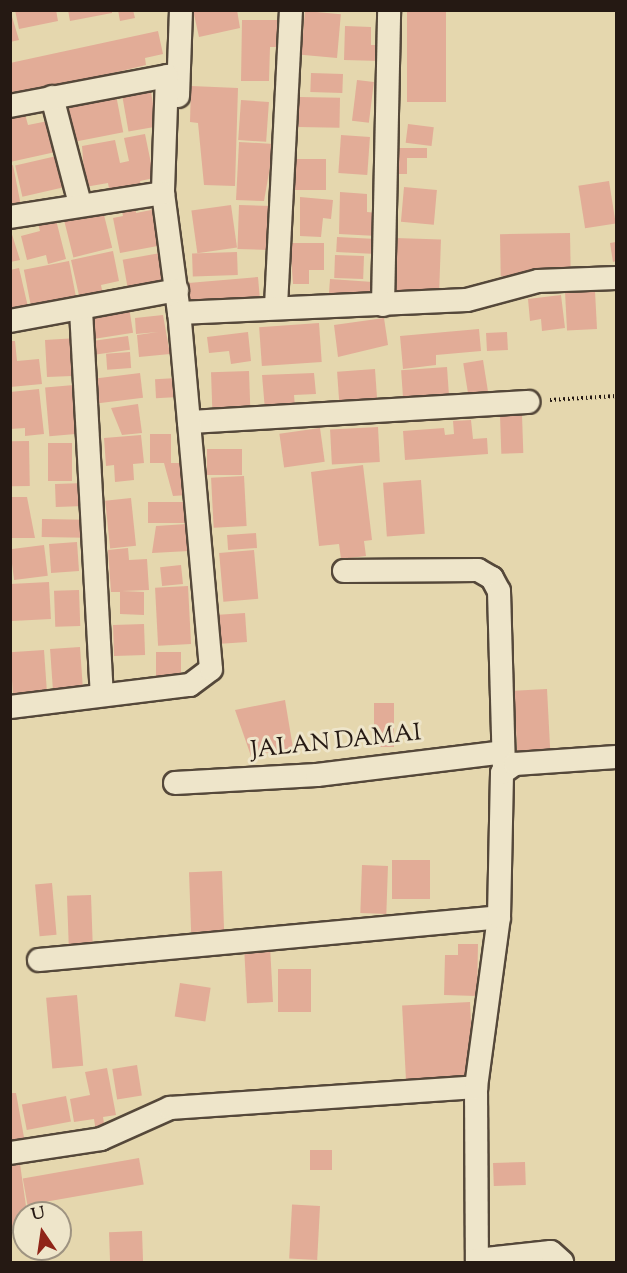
<!DOCTYPE html>
<style>
body{margin:0}
#map{position:relative;width:627px;height:1273px;overflow:hidden;background:#e5d7ae;font-family:"Sorts Mill Goudy",serif}
div>[style]{position:absolute}
.building>*{inset:0;background:#e2ac97;transform-origin:0 0}
.path>*{height:4px;margin-top:-2px;transform-origin:0;background:repeating-linear-gradient(90deg,#251913 0 1.5px,transparent 0 4.5px)}
.roads{filter:drop-shadow(2px 0 #55483a) drop-shadow(-2px 0 #55483a) drop-shadow(0 2px #55483a) drop-shadow(0 -2px #55483a)}
.minor>*{height:22px;margin:-11px;padding:0 11px;transform-origin:11px;border-radius:11px;background:#eee5ca}
span{translate:-50% -50%;white-space:nowrap;text-align:center;line-height:1.15;-webkit-text-stroke:6px #eee5ca;paint-order:stroke}
.street-label{font-size:24px;color:#251913}
.frame{position:absolute;inset:0;border:12px solid #251913;pointer-events:none}
.north{position:absolute;left:12px;top:1201px;width:60px;height:60px;box-sizing:border-box;background:#eee5ca;border:2px solid #9e9381;border-radius:50%;rotate:347deg;font-size:16px;font-weight:700;line-height:24px;text-align:center;color:#251913}
.north::after{content:'';display:block;margin:auto;width:21px;height:27px;background:#8f2418;clip-path:polygon(50% 0,100% 100%,50% 72%,0 100%)}
</style>
<div id="map">
<div class="building">
<div style="clip-path:polygon(10px 10px,19px 40px,10px 42px)"></div>
<div style="clip-path:polygon(15px 10px,56px 10px,58px 21px,19px 29px)"></div>
<div style="clip-path:polygon(68px 10px,112px 10px,112px 13px,70px 21px)"></div>
<div style="clip-path:polygon(118px 10px,133px 10px,135px 18px,120px 21px)"></div>
<div style="clip-path:polygon(193px 10px,237px 10px,240px 28px,199px 37px)"></div>
<div style="left:407px;top:10px;width:39px;height:92px"></div>
<div style="left:305px;top:11px;width:36px;height:44px;rotate:5deg"></div>
<div style="clip-path:polygon(242px 20px,282px 20px,281px 47px,270px 47px,269px 81px,241px 81px)"></div>
<div style="clip-path:polygon(345px 26px,371px 27px,371px 45px,381px 45px,381px 61px,344px 60px)"></div>
<div style="clip-path:polygon(158px 31px,163px 54px,145px 58px,146px 65px,10px 98px,10px 63px)"></div>
<div style="left:311px;top:73px;width:32px;height:19px;rotate:2deg"></div>
<div style="left:357px;top:80px;width:17px;height:41px;rotate:7deg"></div>
<div style="clip-path:polygon(191px 86px,238px 88px,235px 186px,204px 185px,198px 123px,190px 122px)"></div>
<div style="left:151px;top:92px;width:35px;height:29px;rotate:80deg"></div>
<div style="left:116px;top:95px;width:38px;height:52px;rotate:79deg"></div>
<div style="left:299px;top:97px;width:41px;height:30px;rotate:1deg"></div>
<div style="left:241px;top:100px;width:28px;height:40px;rotate:4deg"></div>
<div style="clip-path:polygon(25px 114px,28px 125px,53px 120px,60px 151px,10px 162px,10px 117px)"></div>
<div style="left:408px;top:124px;width:26px;height:19px;rotate:7deg"></div>
<div style="clip-path:polygon(145px 134px,154px 178px,140px 181px,141px 188px,110px 194px,108px 183px,85px 187px,82px 146px,115px 140px,120px 163px,129px 161px,124px 138px)"></div>
<div style="left:341px;top:135px;width:29px;height:38px;rotate:4deg"></div>
<div style="clip-path:polygon(239px 142px,274px 144px,264px 201px,236px 200px)"></div>
<div style="clip-path:polygon(398px 148px,427px 148px,427px 158px,407px 158px,407px 174px,397px 174px)"></div>
<div style="left:61px;top:155px;width:32px;height:47px;rotate:77deg"></div>
<div style="left:293px;top:159px;width:33px;height:31px"></div>
<div style="clip-path:polygon(13px 165px,21px 206px,10px 208px,10px 166px)"></div>
<div style="left:609px;top:181px;width:43px;height:31px;rotate:81deg"></div>
<div style="left:404px;top:187px;width:33px;height:35px;rotate:5deg"></div>
<div style="clip-path:polygon(340px 192px,367px 194px,367px 212px,378px 213px,377px 236px,339px 234px)"></div>
<div style="clip-path:polygon(300px 197px,333px 200px,331px 219px,323px 218px,321px 237px,300px 236px)"></div>
<div style="clip-path:polygon(135px 204px,136px 213px,156px 209px,163px 245px,120px 253px,113px 218px,123px 216px,121px 207px)"></div>
<div style="left:231px;top:205px;width:43px;height:40px;rotate:82deg"></div>
<div style="left:239px;top:205px;width:32px;height:44px;rotate:2deg"></div>
<div style="left:102px;top:207px;width:42px;height:40px;rotate:76deg"></div>
<div style="clip-path:polygon(55px 216px,66px 259px,48px 264px,46px 255px,27px 260px,21px 236px,40px 231px,37px 220px)"></div>
<div style="clip-path:polygon(10px 228px,20px 260px,10px 262px)"></div>
<div style="left:570px;top:233px;width:42px;height:70px;rotate:89deg"></div>
<div style="left:337px;top:237px;width:35px;height:15px;rotate:3deg"></div>
<div style="left:395px;top:238px;width:46px;height:57px;rotate:2deg"></div>
<div style="clip-path:polygon(616px 242px,616px 261px,613px 262px,610px 243px)"></div>
<div style="clip-path:polygon(290px 243px,324px 243px,324px 270px,309px 270px,309px 284px,293px 284px)"></div>
<div style="clip-path:polygon(113px 251px,119px 281px,101px 285px,103px 295px,80px 300px,71px 260px)"></div>
<div style="left:166px;top:252px;width:29px;height:44px;rotate:80deg"></div>
<div style="left:237px;top:252px;width:23px;height:45px;rotate:88deg"></div>
<div style="left:335px;top:255px;width:29px;height:23px;rotate:2deg"></div>
<div style="left:69px;top:261px;width:37px;height:46px;rotate:79deg"></div>
<div style="clip-path:polygon(19px 268px,28px 307px,10px 311px,10px 270px)"></div>
<div style="left:258px;top:277px;width:24px;height:70px;rotate:85deg"></div>
<div style="left:330px;top:279px;width:43px;height:18px;rotate:4deg"></div>
<div style="left:595px;top:291px;width:38px;height:30px;rotate:87deg"></div>
<div style="clip-path:polygon(561px 295px,565px 328px,542px 331px,541px 319px,530px 321px,528px 299px)"></div>
<div style="left:129px;top:307px;width:26px;height:40px;rotate:81deg"></div>
<div style="clip-path:polygon(163px 315px,170px 354px,139px 357px,137px 335px,158px 332px,136px 334px,135px 318px)"></div>
<div style="clip-path:polygon(384px 318px,388px 345px,338px 357px,334px 325px)"></div>
<div style="left:319px;top:323px;width:39px;height:60px;rotate:86deg"></div>
<div style="clip-path:polygon(479px 329px,481px 351px,436px 355px,436px 365px,403px 369px,400px 336px)"></div>
<div style="clip-path:polygon(248px 332px,251px 361px,231px 364px,229px 351px,209px 353px,207px 337px)"></div>
<div style="left:507px;top:332px;width:18px;height:21px;rotate:87deg"></div>
<div style="left:128px;top:336px;width:14px;height:36px;rotate:82deg"></div>
<div style="clip-path:polygon(78px 338px,72px 376px,47px 377px,45px 340px)"></div>
<div style="clip-path:polygon(10px 341px,15px 341px,17px 361px,39px 359px,42px 384px,10px 387px)"></div>
<div style="left:130px;top:352px;width:16px;height:24px;rotate:86deg"></div>
<div style="left:483px;top:360px;width:40px;height:20px;rotate:81deg"></div>
<div style="left:447px;top:367px;width:31px;height:46px;rotate:86deg"></div>
<div style="left:375px;top:369px;width:29px;height:38px;rotate:86deg"></div>
<div style="left:249px;top:371px;width:36px;height:38px;rotate:88deg"></div>
<div style="left:140px;top:373px;width:25px;height:47px;rotate:83deg"></div>
<div style="clip-path:polygon(314px 373px,316px 394px,294px 395px,295px 407px,265px 410px,262px 375px)"></div>
<div style="left:177px;top:378px;width:19px;height:22px;rotate:87deg"></div>
<div style="left:74px;top:385px;width:49px;height:29px;rotate:85deg"></div>
<div style="clip-path:polygon(39px 389px,44px 434px,25px 436px,25px 428px,10px 429px,10px 392px)"></div>
<div style="clip-path:polygon(138px 404px,142px 433px,122px 435px,111px 408px)"></div>
<div style="left:522px;top:415px;width:38px;height:22px;rotate:88deg"></div>
<div style="clip-path:polygon(471px 420px,473px 439px,487px 438px,488px 454px,405px 460px,403px 431px,444px 428px,445px 435px,454px 434px,453px 421px)"></div>
<div style="left:378px;top:427px;width:35px;height:48px;rotate:87deg"></div>
<div style="left:320px;top:428px;width:34px;height:41px;rotate:82deg"></div>
<div style="clip-path:polygon(150px 434px,171px 434px,171px 463px,187px 463px,187px 495px,173px 496px,164px 463px,150px 463px)"></div>
<div style="clip-path:polygon(141px 435px,144px 463px,133px 464px,134px 480px,115px 482px,114px 465px,106px 466px,104px 438px)"></div>
<div style="left:29px;top:441px;width:45px;height:19px;rotate:89deg"></div>
<div style="left:48px;top:443px;width:24px;height:38px"></div>
<div style="left:207px;top:449px;width:35px;height:26px"></div>
<div style="clip-path:polygon(363px 465px,372px 540px,364px 541px,366px 556px,341px 559px,339px 544px,319px 546px,311px 472px)"></div>
<div style="left:244px;top:476px;width:50px;height:33px;rotate:87deg"></div>
<div style="left:421px;top:480px;width:54px;height:38px;rotate:86deg"></div>
<div style="left:84px;top:483px;width:23px;height:29px;rotate:88deg"></div>
<div style="clip-path:polygon(10px 497px,27px 497px,35px 538px,10px 538px)"></div>
<div style="left:131px;top:498px;width:48px;height:26px;rotate:84deg"></div>
<div style="left:188px;top:502px;width:21px;height:40px;rotate:90deg"></div>
<div style="left:42px;top:519px;width:42px;height:18px;rotate:1deg"></div>
<div style="clip-path:polygon(187px 524px,189px 551px,152px 553px,156px 526px)"></div>
<div style="left:256px;top:533px;width:15px;height:29px;rotate:86deg"></div>
<div style="left:77px;top:542px;width:29px;height:28px;rotate:86deg"></div>
<div style="left:44px;top:545px;width:31px;height:34px;rotate:83deg"></div>
<div style="clip-path:polygon(128px 548px,129px 560px,147px 559px,149px 590px,122px 591px,144px 592px,144px 615px,120px 614px,120px 592px,111px 592px,108px 550px)"></div>
<div style="left:254px;top:550px;width:49px;height:35px;rotate:85deg"></div>
<div style="left:181px;top:565px;width:19px;height:21px;rotate:84deg"></div>
<div style="left:49px;top:582px;width:37px;height:39px;rotate:87deg"></div>
<div style="left:188px;top:586px;width:58px;height:33px;rotate:87deg"></div>
<div style="left:79px;top:590px;width:36px;height:25px;rotate:88deg"></div>
<div style="left:245px;top:613px;width:29px;height:30px;rotate:86deg"></div>
<div style="left:144px;top:624px;width:31px;height:31px;rotate:88deg"></div>
<div style="left:80px;top:647px;width:41px;height:30px;rotate:86deg"></div>
<div style="left:44px;top:650px;width:48px;height:34px;rotate:86deg"></div>
<div style="left:156px;top:652px;width:25px;height:24px"></div>
<div style="left:547px;top:689px;width:63px;height:33px;rotate:87deg"></div>
<div style="clip-path:polygon(285px 700px,293px 748px,251px 756px,235px 710px)"></div>
<div style="left:374px;top:703px;width:20px;height:44px"></div>
<div style="left:430px;top:860px;width:39px;height:38px;rotate:90deg"></div>
<div style="left:362px;top:865px;width:26px;height:48px;rotate:2deg"></div>
<div style="left:222px;top:871px;width:60px;height:33px;rotate:88deg"></div>
<div style="left:52px;top:883px;width:52px;height:17px;rotate:85deg"></div>
<div style="left:91px;top:895px;width:50px;height:24px;rotate:88deg"></div>
<div style="clip-path:polygon(458px 944px,478px 944px,477px 996px,444px 995px,445px 955px,458px 955px)"></div>
<div style="left:270px;top:945px;width:57px;height:26px;rotate:87deg"></div>
<div style="left:278px;top:969px;width:33px;height:43px"></div>
<div style="left:180px;top:983px;width:31px;height:34px;rotate:9deg"></div>
<div style="left:77px;top:995px;width:71px;height:31px;rotate:85deg"></div>
<div style="left:470px;top:1002px;width:74px;height:68px;rotate:87deg"></div>
<div style="left:137px;top:1065px;width:31px;height:25px;rotate:81deg"></div>
<div style="clip-path:polygon(107px 1068px,116px 1115px,103px 1117px,105px 1130px,96px 1132px,94px 1119px,74px 1122px,70px 1099px,90px 1095px,85px 1072px)"></div>
<div style="clip-path:polygon(10px 1093px,16px 1093px,25px 1143px,10px 1145px)"></div>
<div style="left:66px;top:1096px;width:26px;height:45px;rotate:79deg"></div>
<div style="left:310px;top:1150px;width:22px;height:20px"></div>
<div style="left:139px;top:1158px;width:27px;height:118px;rotate:80deg"></div>
<div style="left:525px;top:1162px;width:23px;height:32px;rotate:88deg"></div>
<div style="clip-path:polygon(20px 1164px,27px 1213px,24px 1226px,10px 1228px,10px 1166px)"></div>
<div style="left:320px;top:1206px;width:54px;height:28px;rotate:93deg"></div>
<div style="left:142px;top:1231px;width:31px;height:33px;rotate:88deg"></div>
</div>
<div class="path">
<div style="left:550px;top:400px;width:66px;rotate:-3.5deg"></div>
</div>
<div class="roads">
<div class="minor">
<div style="left:178px;top:96px;width:86px;rotate:-88deg"></div>
<div style="left:52px;top:97px;width:111px;rotate:75.3deg"></div>
<div style="left:10px;top:106px;width:160px;rotate:-10.8deg"></div>
<div style="left:167px;top:76px;width:117px;rotate:92deg"></div>
<div style="left:163px;top:193px;width:121px;rotate:82.4deg"></div>
<div style="left:10px;top:217px;width:155px;rotate:-8.9deg"></div>
<div style="left:383px;top:305px;width:295px;rotate:-88.8deg"></div>
<div style="left:276px;top:306px;width:296px;rotate:-87.1deg"></div>
<div style="left:81px;top:310px;width:383px;rotate:86.9deg"></div>
<div style="left:10px;top:321px;width:170px;rotate:-10.5deg"></div>
<div style="left:189px;top:422px;width:340px;rotate:-3.4deg"></div>
<div style="left:344px;top:571px;width:134px;rotate:-0.4deg"></div>
<div style="left:478px;top:570px;width:16px;rotate:30deg"></div>
<div style="left:492px;top:578px;width:15px;rotate:62deg"></div>
<div style="left:499px;top:591px;width:178px;rotate:88.4deg"></div>
<div style="left:10px;top:707px;width:181px;rotate:-7deg"></div>
<div style="left:190px;top:685px;width:26px;rotate:-37deg"></div>
<div style="left:211px;top:669px;width:357px;rotate:-95.1deg"></div>
<div style="left:179px;top:313px;width:288px;rotate:-2.6deg"></div>
<div style="left:467px;top:300px;width:73px;rotate:-15deg"></div>
<div style="left:538px;top:281px;width:78px;rotate:-2.2deg"></div>
<div style="left:175px;top:783px;width:142px;rotate:-3.2deg"></div>
<div style="left:317px;top:775px;width:187px;rotate:-7deg"></div>
<div style="left:39px;top:960px;width:462px;rotate:-5.3deg"></div>
<div style="left:476px;top:1087px;width:173px;rotate:89.7deg"></div>
<div style="left:477px;top:1260px;width:74px;rotate:-6.2deg"></div>
<div style="left:551px;top:1252px;width:15px;rotate:42deg"></div>
<div style="left:10px;top:1153px;width:92px;rotate:-8.7deg"></div>
<div style="left:101px;top:1139px;width:76px;rotate:-24.2deg"></div>
<div style="left:170px;top:1108px;width:307px;rotate:-3.9deg"></div>
<div style="left:476px;top:1087px;width:172px;rotate:-82.3deg"></div>
<div style="left:499px;top:917px;width:144px;rotate:-88.8deg"></div>
<div style="left:502px;top:773px;width:16px;rotate:-35deg"></div>
<div style="left:515px;top:764px;width:101px;rotate:-4deg"></div>
</div>
</div>
<div class="street-label">
<span style="left:336px;top:743px;rotate:-6deg">JALAN DAMAI</span>
</div>
<div class="frame"></div>
<div class="north">U</div>
</div>
